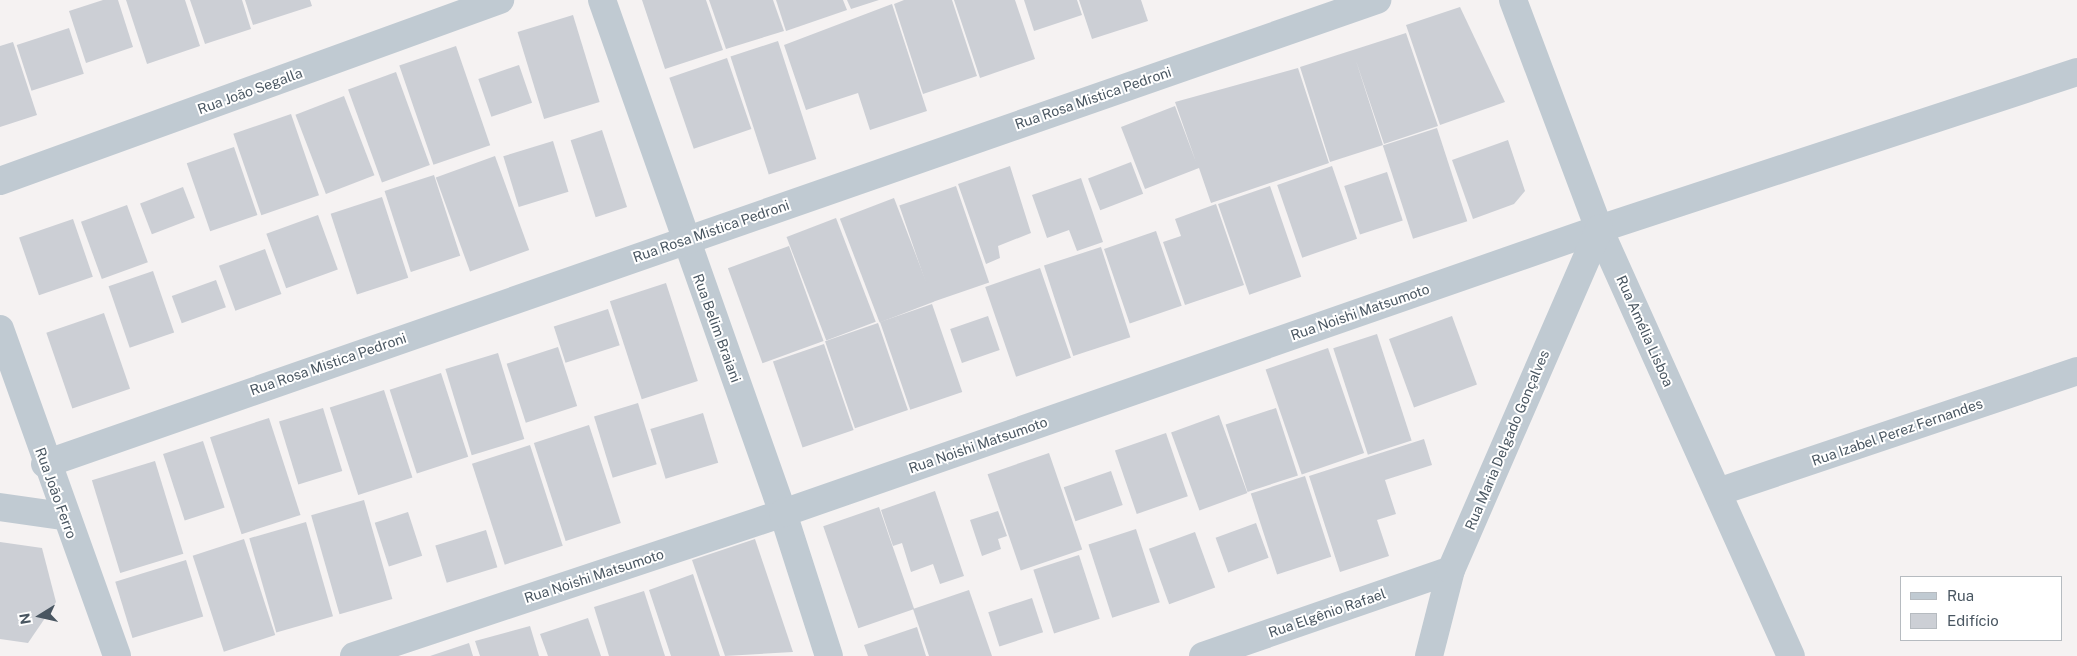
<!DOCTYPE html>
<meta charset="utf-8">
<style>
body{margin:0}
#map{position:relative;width:2077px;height:656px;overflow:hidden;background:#f5f2f2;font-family:"Public Sans",sans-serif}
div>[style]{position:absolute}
.building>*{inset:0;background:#cccfd5;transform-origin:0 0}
.minor>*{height:28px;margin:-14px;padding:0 14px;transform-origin:14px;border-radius:14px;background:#c0cad2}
span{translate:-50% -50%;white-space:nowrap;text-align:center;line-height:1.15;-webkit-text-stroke:4px #fff;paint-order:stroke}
.street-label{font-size:14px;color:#495661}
.legend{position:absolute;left:1900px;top:576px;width:162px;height:65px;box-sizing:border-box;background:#fff;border:1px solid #b6bbc0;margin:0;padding:6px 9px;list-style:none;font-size:15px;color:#495661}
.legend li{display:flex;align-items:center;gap:10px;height:25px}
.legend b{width:25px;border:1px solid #b6bbc0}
.north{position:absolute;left:15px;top:591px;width:50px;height:50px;-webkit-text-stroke:4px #fff;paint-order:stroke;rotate:260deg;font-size:14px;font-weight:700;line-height:20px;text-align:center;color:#495661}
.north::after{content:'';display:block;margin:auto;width:18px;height:22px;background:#495661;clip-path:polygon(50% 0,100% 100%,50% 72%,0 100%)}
</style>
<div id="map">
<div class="building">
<div style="clip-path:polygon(103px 0,118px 0,133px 47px,86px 63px,69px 11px)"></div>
<div style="clip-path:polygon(126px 0,185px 0,200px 46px,147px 64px)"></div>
<div style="clip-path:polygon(190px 0,242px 0,251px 29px,205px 44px)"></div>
<div style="clip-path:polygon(245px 0,310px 0,312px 6px,253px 25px)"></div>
<div style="clip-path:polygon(642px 0,706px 0,723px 50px,665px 69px)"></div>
<div style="clip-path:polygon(709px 0,773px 0,784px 31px,726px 49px)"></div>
<div style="clip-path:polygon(776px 0,843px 0,847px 10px,786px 31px)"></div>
<div style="clip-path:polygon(847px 0,879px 0,851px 9px)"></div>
<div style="clip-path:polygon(904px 0,952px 0,977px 76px,923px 94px,894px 4px)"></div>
<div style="clip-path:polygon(954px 0,1015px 0,1035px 59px,980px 78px)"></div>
<div style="clip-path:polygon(1024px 0,1077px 0,1082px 15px,1034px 31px)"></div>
<div style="clip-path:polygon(1079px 0,1141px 0,1148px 21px,1092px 39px)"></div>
<div style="clip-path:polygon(892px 4px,927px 111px,870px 130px,858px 93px,806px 110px,784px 45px)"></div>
<div style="clip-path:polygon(1460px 7px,1505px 102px,1440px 125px,1406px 25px)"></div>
<div style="left:573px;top:15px;width:91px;height:58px;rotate:73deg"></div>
<div style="left:69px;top:28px;width:48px;height:55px;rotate:72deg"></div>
<div style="clip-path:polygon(1406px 33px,1438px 126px,1384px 144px,1356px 61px,1383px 145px,1330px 162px,1300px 67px)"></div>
<div style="left:778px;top:41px;width:124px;height:50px;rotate:72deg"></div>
<div style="clip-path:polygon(13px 42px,37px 115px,0 127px,0 46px)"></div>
<div style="left:456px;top:46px;width:105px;height:60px;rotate:71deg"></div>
<div style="left:727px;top:58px;width:75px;height:61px;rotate:71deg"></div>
<div style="left:519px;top:65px;width:40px;height:43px;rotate:71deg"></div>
<div style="clip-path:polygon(1298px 68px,1329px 163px,1211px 203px,1199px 168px,1145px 189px,1121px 127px,1175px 106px,1196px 162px,1175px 102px)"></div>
<div style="left:396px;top:72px;width:99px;height:51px;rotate:70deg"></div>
<div style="left:344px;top:96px;width:85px;height:52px;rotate:69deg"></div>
<div style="left:291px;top:114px;width:86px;height:61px;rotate:71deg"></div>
<div style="left:1437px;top:128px;width:98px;height:57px;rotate:72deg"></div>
<div style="left:602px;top:130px;width:81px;height:33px;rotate:72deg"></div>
<div style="clip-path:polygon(1508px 140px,1525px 191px,1514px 204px,1473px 219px,1452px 160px)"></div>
<div style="left:553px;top:141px;width:53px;height:52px;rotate:73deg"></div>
<div style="left:234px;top:147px;width:72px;height:50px;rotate:71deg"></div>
<div style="left:495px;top:156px;width:100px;height:63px;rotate:70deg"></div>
<div style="left:1131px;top:162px;width:34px;height:46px;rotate:69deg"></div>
<div style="clip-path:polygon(1010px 166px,1031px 233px,998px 246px,1000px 258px,986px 264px,958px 184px)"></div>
<div style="left:1332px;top:166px;width:77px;height:58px;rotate:71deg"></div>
<div style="left:1387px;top:172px;width:51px;height:45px;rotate:72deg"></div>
<div style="left:434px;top:175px;width:85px;height:52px;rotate:72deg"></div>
<div style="clip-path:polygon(1081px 178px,1103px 242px,1077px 251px,1069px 230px,1047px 238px,1032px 195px)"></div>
<div style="left:956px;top:186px;width:102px;height:60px;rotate:71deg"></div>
<div style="left:1270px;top:186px;width:96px;height:55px;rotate:71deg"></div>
<div style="left:183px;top:187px;width:33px;height:46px;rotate:69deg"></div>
<div style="left:382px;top:197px;width:85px;height:54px;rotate:72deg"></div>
<div style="left:894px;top:198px;width:111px;height:58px;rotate:69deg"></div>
<div style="clip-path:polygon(1216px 204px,1244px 285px,1185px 305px,1163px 242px,1181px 236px,1175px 219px)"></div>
<div style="left:127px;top:205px;width:61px;height:49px;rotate:70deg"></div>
<div style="left:318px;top:215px;width:58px;height:55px;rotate:70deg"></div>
<div style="left:836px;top:218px;width:111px;height:53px;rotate:69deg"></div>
<div style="left:73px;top:219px;width:61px;height:57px;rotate:71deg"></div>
<div style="left:1156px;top:231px;width:79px;height:55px;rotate:71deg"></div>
<div style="left:789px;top:246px;width:101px;height:65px;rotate:70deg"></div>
<div style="left:1101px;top:247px;width:95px;height:60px;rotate:72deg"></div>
<div style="left:265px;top:249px;width:48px;height:49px;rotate:70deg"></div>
<div style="left:1040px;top:268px;width:95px;height:58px;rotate:71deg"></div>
<div style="left:153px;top:271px;width:65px;height:47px;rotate:71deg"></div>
<div style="left:216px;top:280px;width:29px;height:47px;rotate:70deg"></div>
<div style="left:666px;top:283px;width:103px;height:59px;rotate:72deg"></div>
<div style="left:932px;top:304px;width:93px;height:55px;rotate:71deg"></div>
<div style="left:608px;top:309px;width:38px;height:57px;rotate:72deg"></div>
<div style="left:104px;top:313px;width:80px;height:61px;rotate:71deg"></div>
<div style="left:988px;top:316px;width:36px;height:40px;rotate:71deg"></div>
<div style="left:1452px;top:316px;width:73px;height:67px;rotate:70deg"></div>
<div style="left:878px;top:323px;width:92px;height:56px;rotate:71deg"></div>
<div style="left:1377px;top:334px;width:112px;height:46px;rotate:72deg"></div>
<div style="left:824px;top:344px;width:91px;height:54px;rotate:71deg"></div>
<div style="left:558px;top:347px;width:62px;height:54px;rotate:72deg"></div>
<div style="left:1328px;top:348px;width:111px;height:66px;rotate:71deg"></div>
<div style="left:498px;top:353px;width:90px;height:55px;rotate:73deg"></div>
<div style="left:441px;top:373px;width:88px;height:54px;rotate:72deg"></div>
<div style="left:384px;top:390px;width:92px;height:57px;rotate:72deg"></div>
<div style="left:638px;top:403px;width:64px;height:46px;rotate:73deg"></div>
<div style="left:323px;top:408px;width:66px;height:46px;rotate:73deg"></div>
<div style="left:1276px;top:408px;width:71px;height:53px;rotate:72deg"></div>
<div style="left:703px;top:413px;width:52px;height:55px;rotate:73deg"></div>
<div style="left:1219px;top:415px;width:83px;height:51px;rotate:70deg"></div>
<div style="left:269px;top:418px;width:102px;height:62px;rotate:72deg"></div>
<div style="left:589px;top:425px;width:103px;height:58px;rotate:72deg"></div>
<div style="left:1166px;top:433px;width:67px;height:54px;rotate:71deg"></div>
<div style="clip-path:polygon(1424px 439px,1432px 465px,1385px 480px,1396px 514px,1377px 520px,1389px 556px,1340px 572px,1309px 476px)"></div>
<div style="left:203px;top:441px;width:70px;height:42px;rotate:72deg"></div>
<div style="left:530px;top:445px;width:106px;height:61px;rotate:72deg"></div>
<div style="left:1049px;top:453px;width:102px;height:65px;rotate:71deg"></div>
<div style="left:155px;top:461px;width:97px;height:66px;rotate:73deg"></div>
<div style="left:1111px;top:471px;width:36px;height:50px;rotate:71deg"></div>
<div style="left:1305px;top:476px;width:85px;height:57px;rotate:72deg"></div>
<div style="clip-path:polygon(935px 491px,964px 576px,940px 584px,933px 564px,911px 572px,902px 543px,893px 546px,881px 510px)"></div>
<div style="left:364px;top:500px;width:103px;height:55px;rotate:74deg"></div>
<div style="left:879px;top:507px;width:108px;height:59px;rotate:71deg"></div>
<div style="clip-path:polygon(998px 511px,1007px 536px,998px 539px,1001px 549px,982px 556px,970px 520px)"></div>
<div style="left:408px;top:512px;width:46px;height:35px;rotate:72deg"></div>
<div style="left:306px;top:522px;width:98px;height:59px;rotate:74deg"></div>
<div style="left:1256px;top:523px;width:37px;height:43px;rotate:70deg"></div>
<div style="left:1136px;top:529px;width:77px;height:50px;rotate:72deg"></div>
<div style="left:486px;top:530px;width:39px;height:53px;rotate:73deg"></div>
<div style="left:1195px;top:532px;width:59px;height:49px;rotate:70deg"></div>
<div style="left:244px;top:539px;width:101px;height:54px;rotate:72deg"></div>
<div style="clip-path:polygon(755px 539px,793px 652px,725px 656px,692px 560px)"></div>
<div style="clip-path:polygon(0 542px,42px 548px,56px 602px,28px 643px,0 639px)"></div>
<div style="left:1079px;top:555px;width:67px;height:48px;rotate:72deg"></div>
<div style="left:186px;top:560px;width:59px;height:74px;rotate:73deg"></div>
<div style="clip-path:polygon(693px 574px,720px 656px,671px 656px,649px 590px)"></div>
<div style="clip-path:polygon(969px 590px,992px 656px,929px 656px,913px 609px)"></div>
<div style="clip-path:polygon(644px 591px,665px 656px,609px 656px,594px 607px)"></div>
<div style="left:1032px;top:598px;width:36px;height:46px;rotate:72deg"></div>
<div style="clip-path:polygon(588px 618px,601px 656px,548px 656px,540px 634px)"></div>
<div style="clip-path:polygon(530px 626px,539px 656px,480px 656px,475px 641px)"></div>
<div style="clip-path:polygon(917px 627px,926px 656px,868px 656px,864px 645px)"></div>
<div style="clip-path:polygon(469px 643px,473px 656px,430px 656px)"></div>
</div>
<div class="minor">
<div style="left:602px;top:0;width:544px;rotate:70.57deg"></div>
<div style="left:783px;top:513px;width:150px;rotate:72.2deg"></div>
<div style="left:1513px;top:0;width:245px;rotate:69.4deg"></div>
<div style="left:1599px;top:229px;width:468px;rotate:65.8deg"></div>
<div style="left:0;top:181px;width:532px;rotate:-19.9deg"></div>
<div style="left:0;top:329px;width:347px;rotate:70.3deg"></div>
<div style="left:45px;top:464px;width:1411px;rotate:-19.21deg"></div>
<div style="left:1718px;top:492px;width:379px;rotate:-18.6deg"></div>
<div style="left:0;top:507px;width:64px;rotate:8.1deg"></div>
<div style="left:354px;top:656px;width:452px;rotate:-18.4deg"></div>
<div style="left:783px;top:513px;width:864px;rotate:-19.19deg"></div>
<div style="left:1599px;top:229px;width:503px;rotate:-18.18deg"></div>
<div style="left:1203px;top:656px;width:262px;rotate:-19.1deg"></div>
<div style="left:1429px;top:656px;width:89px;rotate:-75.7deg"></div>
<div style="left:1451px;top:570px;width:372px;rotate:-66.5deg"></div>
</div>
<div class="street-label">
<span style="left:250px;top:91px;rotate:-20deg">Rua João Segalla</span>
<span style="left:1093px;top:98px;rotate:-19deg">Rua Rosa Mistica Pedroni</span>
<span style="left:711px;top:231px;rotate:-19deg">Rua Rosa Mistica Pedroni</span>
<span style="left:1360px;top:312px;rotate:-19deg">Rua Noishi Matsumoto</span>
<span style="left:717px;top:328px;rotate:70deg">Rua Belim Braiani</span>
<span style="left:1645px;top:331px;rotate:66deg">Rua Amélia Lisboa</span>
<span style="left:328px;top:364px;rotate:-19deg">Rua Rosa Mistica Pedroni</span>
<span style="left:1897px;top:432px;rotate:-19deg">Rua Izabel Perez Fernandes</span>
<span style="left:1507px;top:440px;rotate:-67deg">Rua Maria Delgado Gonçalves</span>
<span style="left:978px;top:445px;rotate:-19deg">Rua Noishi Matsumoto</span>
<span style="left:56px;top:493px;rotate:70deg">Rua João Ferro</span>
<span style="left:594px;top:576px;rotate:-18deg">Rua Noishi Matsumoto</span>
<span style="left:1327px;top:613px;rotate:-19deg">Rua Elgênio Rafael</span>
</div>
<ul class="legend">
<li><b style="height:6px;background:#c0cad2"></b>Rua</li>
<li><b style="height:14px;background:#cccfd5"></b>Edifício</li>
</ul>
<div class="north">N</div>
</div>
